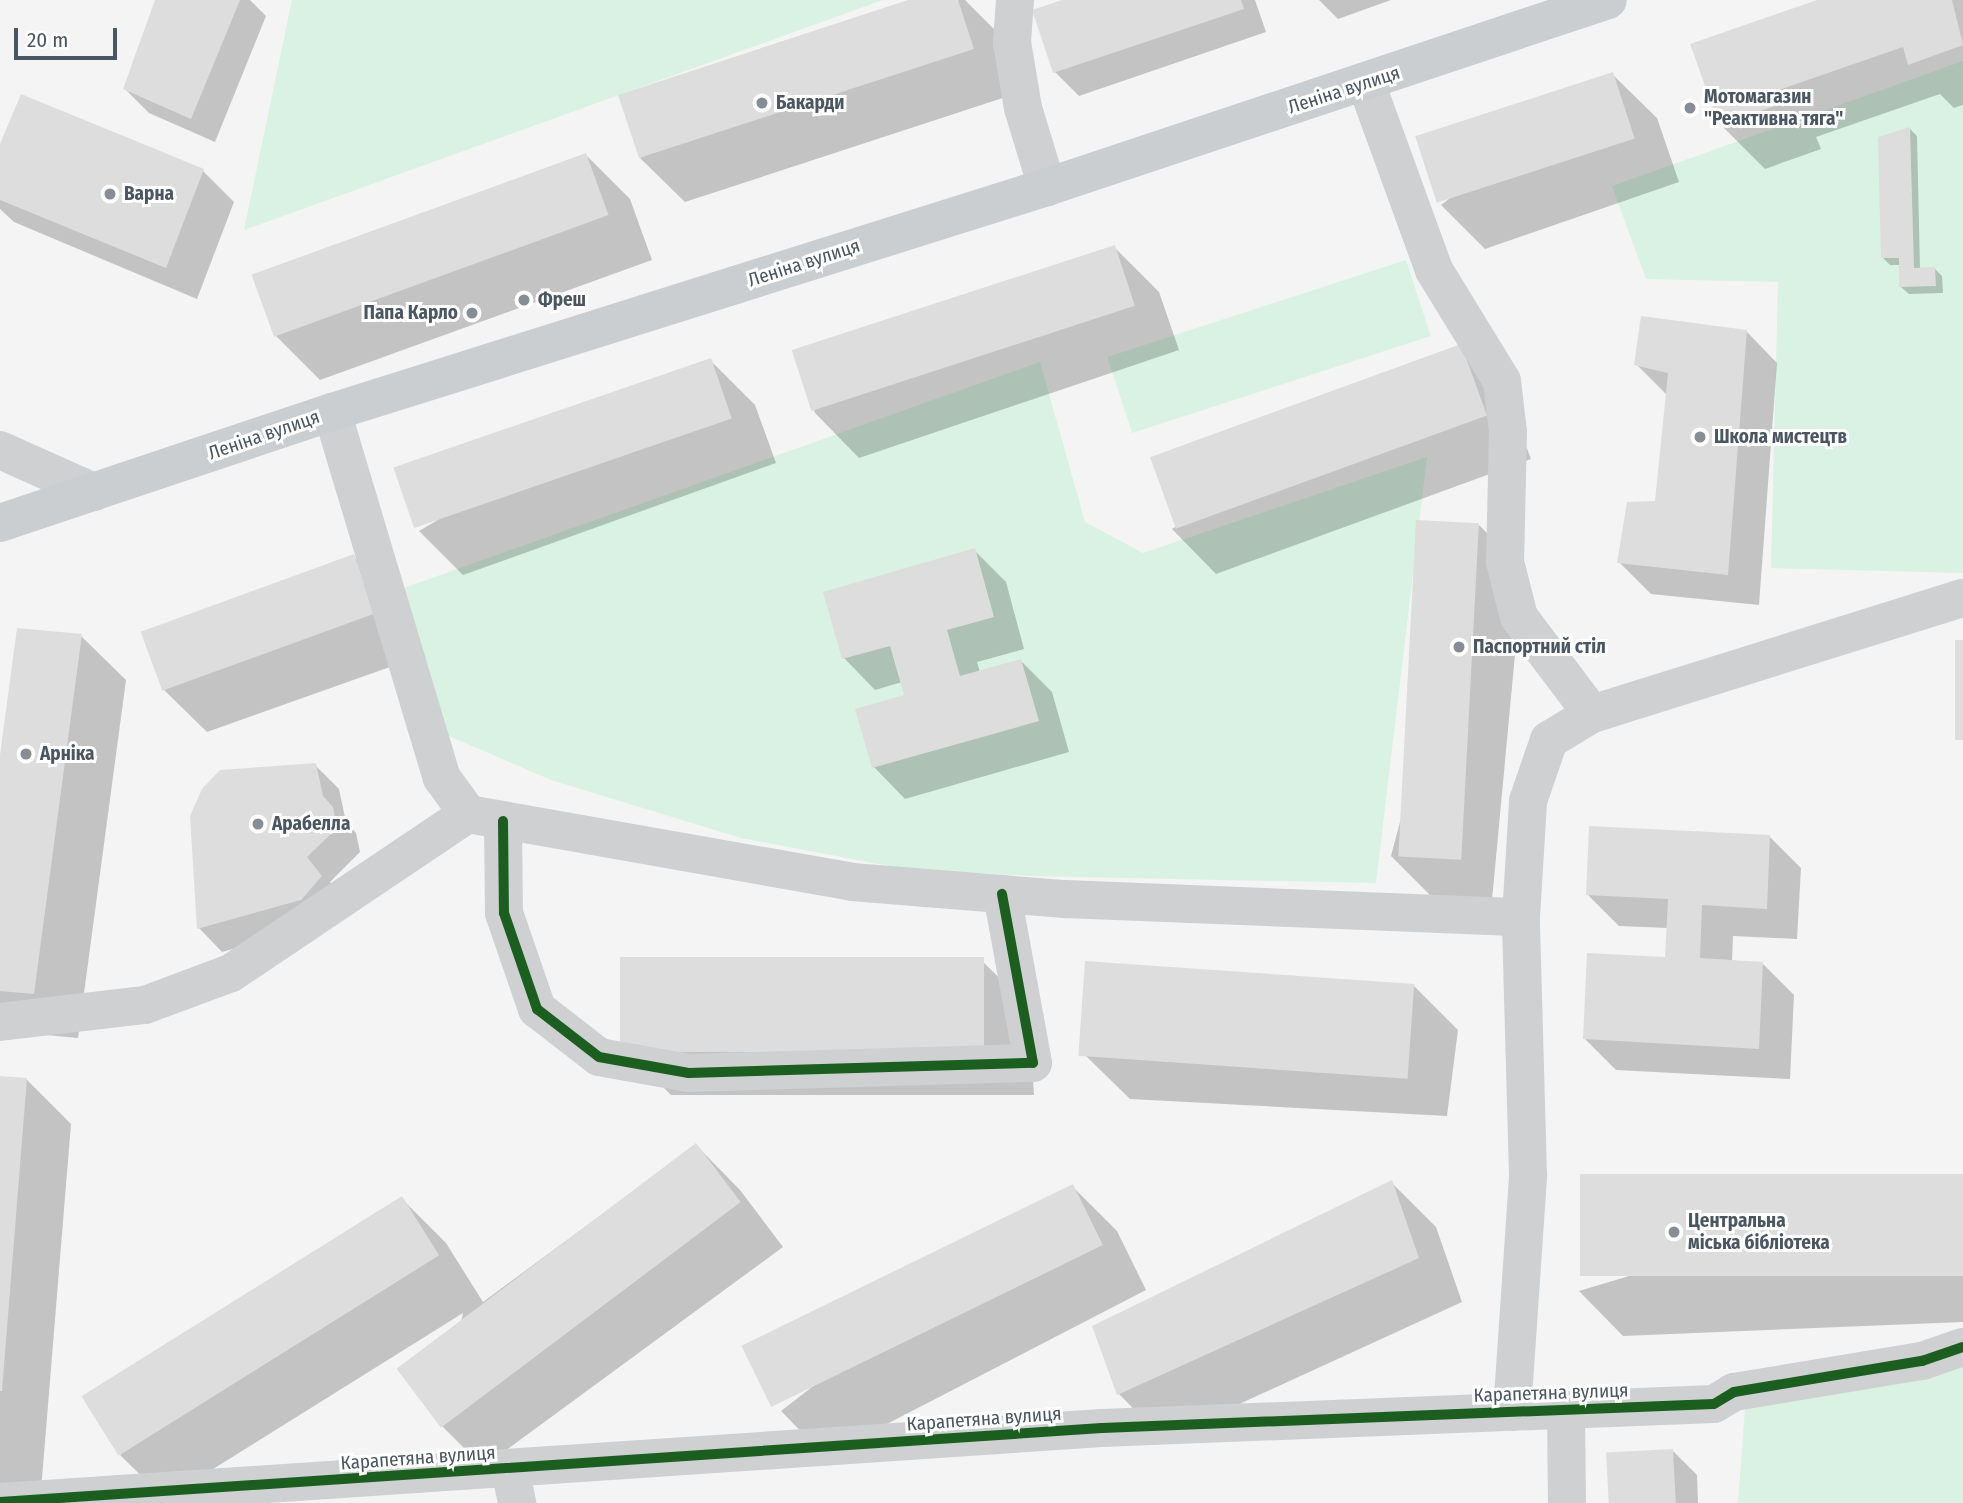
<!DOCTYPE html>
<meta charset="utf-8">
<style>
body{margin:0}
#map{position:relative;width:1963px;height:1503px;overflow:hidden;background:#f4f4f4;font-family:"Fira Sans Condensed",sans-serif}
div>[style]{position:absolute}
.green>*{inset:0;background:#d9f2e3;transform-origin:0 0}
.shadow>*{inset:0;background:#0003}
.building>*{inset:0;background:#ddddde;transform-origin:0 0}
.minor>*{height:38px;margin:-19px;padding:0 19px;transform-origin:19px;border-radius:19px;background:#ced0d2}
.major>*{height:38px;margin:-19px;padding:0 19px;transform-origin:19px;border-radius:19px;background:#caced1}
.cycleway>*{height:10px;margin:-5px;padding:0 5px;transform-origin:5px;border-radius:5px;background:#1b5e20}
.dots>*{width:19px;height:19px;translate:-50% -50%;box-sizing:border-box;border:4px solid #fff;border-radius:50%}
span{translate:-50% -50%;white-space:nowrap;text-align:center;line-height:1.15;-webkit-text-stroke:6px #fff;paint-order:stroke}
.street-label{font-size:19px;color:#4a5661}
.poi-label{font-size:19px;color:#4a5661;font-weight:700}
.left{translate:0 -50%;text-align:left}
.right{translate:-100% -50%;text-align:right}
.scale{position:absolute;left:14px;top:28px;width:103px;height:32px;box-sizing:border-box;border:4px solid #4a5661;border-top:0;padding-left:9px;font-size:21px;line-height:24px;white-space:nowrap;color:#4a5661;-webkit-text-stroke:5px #fff;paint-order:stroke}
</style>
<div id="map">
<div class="green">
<div style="clip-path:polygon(292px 0,883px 0,244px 230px)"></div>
<div style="clip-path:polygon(1963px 61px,1963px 573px,1771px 568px,1778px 282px,1646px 279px,1612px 186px)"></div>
<div style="left:1406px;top:260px;width:80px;height:314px;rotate:72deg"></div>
<div style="clip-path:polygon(1040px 362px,1085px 522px,1143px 553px,1427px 457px,1376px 883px,1030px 876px,905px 869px,741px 838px,551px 780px,449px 736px,404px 588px)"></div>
<div style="clip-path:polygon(1963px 1363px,1963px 1503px,1738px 1503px,1745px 1409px)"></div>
</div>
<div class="shadow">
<div style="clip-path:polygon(157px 0,250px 0,266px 16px,215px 142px,149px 113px,125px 89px)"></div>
<div style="clip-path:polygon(914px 0,965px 0,997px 32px,1018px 93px,685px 202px,640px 158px)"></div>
<div style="clip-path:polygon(1067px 0,1255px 0,1266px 32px,1079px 96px,1055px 72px)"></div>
<div style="clip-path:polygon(1319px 0,1391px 0,1338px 19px)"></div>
<div style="clip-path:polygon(1823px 0,1963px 0,1963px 105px,1954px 108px,1940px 94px,1816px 137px,1821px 149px,1765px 169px,1720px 124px)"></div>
<div style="clip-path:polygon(1612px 74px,1657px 118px,1679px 182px,1485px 249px,1441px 205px)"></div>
<div style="clip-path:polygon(1910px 129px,1917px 136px,1920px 269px,1935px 269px,1942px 276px,1943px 293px,1909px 294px,1901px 287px,1901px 265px,1890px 265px,1883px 258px)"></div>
<div style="clip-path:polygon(0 148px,203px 171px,234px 202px,197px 299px,14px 222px,0 209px)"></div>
<div style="clip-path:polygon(586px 155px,630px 199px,652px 260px,320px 380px,275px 335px)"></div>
<div style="clip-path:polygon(1114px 247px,1159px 292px,1179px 350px,859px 458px,815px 413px,795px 355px)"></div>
<div style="clip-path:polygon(1746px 331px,1777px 363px,1759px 605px,1651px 594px,1619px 562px,1657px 503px,1668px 396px,1636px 364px)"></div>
<div style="clip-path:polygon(1460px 346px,1505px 391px,1531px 459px,1216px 574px,1172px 529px)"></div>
<div style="clip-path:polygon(710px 360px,755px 405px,776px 463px,463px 575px,419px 531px)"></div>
<div style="clip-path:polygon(1479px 525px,1523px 569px,1491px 911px,1435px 900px,1391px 856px)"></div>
<div style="clip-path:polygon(974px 550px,1006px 582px,1024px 649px,977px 662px,980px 672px,1021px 661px,1052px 692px,1069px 752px,905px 799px,874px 767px,906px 697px,902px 682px,875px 690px,844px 658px)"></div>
<div style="clip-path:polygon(353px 556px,398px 600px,418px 657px,207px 732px,162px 688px)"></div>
<div style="clip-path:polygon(81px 636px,126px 680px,78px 1038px,15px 1032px,0 1017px,0 769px)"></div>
<div style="clip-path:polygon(315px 765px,339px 789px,346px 822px,356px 833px,360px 852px,330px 882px,345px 901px,325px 923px,222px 952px,199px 928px)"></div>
<div style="clip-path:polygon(1769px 836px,1801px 868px,1797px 939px,1733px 936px,1732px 962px,1762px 963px,1794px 995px,1790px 1079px,1616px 1070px,1585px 1039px,1666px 959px,1668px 928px,1619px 926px,1587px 894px)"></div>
<div style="clip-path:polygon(983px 962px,1028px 1006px,1034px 1095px,671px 1095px,627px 1051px)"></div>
<div style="clip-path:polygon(1414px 986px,1458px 1030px,1447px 1116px,1130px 1099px,1085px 1055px)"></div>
<div style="clip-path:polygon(0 1078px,27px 1080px,71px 1124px,40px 1503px,0 1503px)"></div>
<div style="clip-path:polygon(696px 1145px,740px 1190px,783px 1247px,483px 1467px,439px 1423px,463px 1313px,165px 1499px,120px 1455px,402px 1199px,446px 1243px,483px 1302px)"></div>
<div style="clip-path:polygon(1963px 1176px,1963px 1322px,1623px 1336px,1579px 1291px)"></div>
<div style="clip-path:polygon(1391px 1182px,1436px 1227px,1462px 1302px,1163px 1439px,1119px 1394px,1094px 1327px)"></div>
<div style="clip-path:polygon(1072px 1186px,1117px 1231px,1146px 1290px,825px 1456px,781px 1411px)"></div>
<div style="clip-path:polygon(1673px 1451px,1697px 1475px,1698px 1503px,1610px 1503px)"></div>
</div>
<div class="building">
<div style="clip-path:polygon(155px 0,240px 0,191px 119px,123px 89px)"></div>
<div style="clip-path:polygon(908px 0,958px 0,974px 49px,639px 158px,618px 95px)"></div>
<div style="clip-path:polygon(1062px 0,1241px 0,1244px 9px,1053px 73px,1032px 10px)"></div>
<div style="clip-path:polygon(1817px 0,1952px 0,1963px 45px,1908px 65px,1903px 47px,1773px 92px,1778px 105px,1719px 125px,1690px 44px)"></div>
<div style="left:1613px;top:72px;width:70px;height:208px;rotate:72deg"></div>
<div style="clip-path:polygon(21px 94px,204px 169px,166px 268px,0 200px,0 144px)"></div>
<div style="clip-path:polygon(1910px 127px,1914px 268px,1935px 267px,1936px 286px,1899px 287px,1899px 258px,1881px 258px,1878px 137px)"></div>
<div style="left:586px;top:153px;width:66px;height:356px;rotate:70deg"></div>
<div style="left:1115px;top:245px;width:64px;height:340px;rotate:72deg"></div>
<div style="clip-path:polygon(1641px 316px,1747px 330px,1728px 575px,1617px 563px,1627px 502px,1655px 501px,1668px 373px,1634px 365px)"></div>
<div style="left:1461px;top:344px;width:76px;height:331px;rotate:70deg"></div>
<div style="left:711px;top:358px;width:64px;height:336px;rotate:71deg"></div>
<div style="left:1416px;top:520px;width:63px;height:337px;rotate:3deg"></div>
<div style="clip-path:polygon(975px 548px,994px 617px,947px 630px,960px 676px,1021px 659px,1039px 721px,872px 768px,855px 709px,904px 695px,890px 646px,842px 659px,823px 592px)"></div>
<div style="left:354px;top:554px;width:63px;height:227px;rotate:70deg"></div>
<div style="clip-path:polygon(17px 628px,82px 634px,34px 994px,0 991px,0 755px)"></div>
<div style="left:1955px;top:640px;width:8px;height:100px"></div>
<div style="clip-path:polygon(316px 763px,323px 796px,333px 807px,337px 828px,307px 857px,322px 876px,301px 900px,197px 929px,190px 816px,202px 789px,220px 770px)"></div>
<div style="clip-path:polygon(1589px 826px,1770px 835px,1767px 909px,1702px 905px,1700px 958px,1763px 962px,1759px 1049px,1583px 1039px,1587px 953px,1665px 957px,1668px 899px,1586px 895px)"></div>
<div style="left:620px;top:957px;width:364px;height:95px"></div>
<div style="left:1085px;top:961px;width:330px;height:95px;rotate:4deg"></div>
<div style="clip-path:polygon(0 1076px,27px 1078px,2px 1391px,0 1391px)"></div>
<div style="left:696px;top:1143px;width:74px;height:375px;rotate:53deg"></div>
<div style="left:1963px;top:1174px;width:102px;height:383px;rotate:90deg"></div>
<div style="clip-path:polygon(1392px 1180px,1419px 1258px,1117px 1395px,1092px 1326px)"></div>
<div style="left:1073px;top:1184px;width:68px;height:369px;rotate:64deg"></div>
<div style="left:402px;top:1196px;width:70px;height:378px;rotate:58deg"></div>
<div style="left:1673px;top:1449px;width:54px;height:67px;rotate:87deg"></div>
</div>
<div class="minor">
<div style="left:1015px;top:0;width:42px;rotate:94.1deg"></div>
<div style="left:1012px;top:42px;width:67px;rotate:80.5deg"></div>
<div style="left:1023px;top:108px;width:83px;rotate:73.1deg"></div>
<div style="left:1366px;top:83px;width:199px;rotate:70deg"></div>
<div style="left:1434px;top:270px;width:130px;rotate:58.5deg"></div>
<div style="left:1502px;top:381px;width:51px;rotate:83.3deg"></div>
<div style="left:1508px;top:432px;width:130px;rotate:91.3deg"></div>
<div style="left:1505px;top:562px;width:57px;rotate:75.7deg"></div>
<div style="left:1519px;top:617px;width:121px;rotate:53deg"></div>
<div style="left:332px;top:412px;width:382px;rotate:73.3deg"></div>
<div style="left:442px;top:778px;width:44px;rotate:54.2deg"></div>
<div style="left:468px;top:814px;width:390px;rotate:10deg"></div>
<div style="left:852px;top:882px;width:214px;rotate:4.6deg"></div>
<div style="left:1065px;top:899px;width:456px;rotate:2.3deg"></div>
<div style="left:0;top:450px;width:103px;rotate:24.1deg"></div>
<div style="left:503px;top:821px;width:92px;rotate:89.4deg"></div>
<div style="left:504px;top:913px;width:102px;rotate:71deg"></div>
<div style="left:537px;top:1009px;width:78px;rotate:37.7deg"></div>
<div style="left:599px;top:1057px;width:91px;rotate:10.1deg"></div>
<div style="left:689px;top:1073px;width:344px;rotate:-1.7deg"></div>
<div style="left:1033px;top:1063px;width:172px;rotate:-100.4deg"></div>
<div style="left:0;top:1022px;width:146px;rotate:-6.7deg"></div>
<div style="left:145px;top:1005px;width:92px;rotate:-20.4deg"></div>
<div style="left:231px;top:973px;width:285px;rotate:-33.9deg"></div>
<div style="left:1566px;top:1410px;width:93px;rotate:89.4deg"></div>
<div style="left:1512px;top:1412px;width:238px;rotate:-86.1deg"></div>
<div style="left:1528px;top:1175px;width:258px;rotate:-91.6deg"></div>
<div style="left:1521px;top:917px;width:116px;rotate:-86.5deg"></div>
<div style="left:1528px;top:801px;width:65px;rotate:-71deg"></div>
<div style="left:1549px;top:740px;width:50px;rotate:-31.2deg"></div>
<div style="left:1592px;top:714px;width:389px;rotate:-17.4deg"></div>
<div style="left:510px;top:1469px;width:35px;rotate:78deg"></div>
<div style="left:0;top:1502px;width:1104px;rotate:-3.84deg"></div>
<div style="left:1102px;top:1428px;width:612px;rotate:-2.25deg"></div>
<div style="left:1714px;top:1404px;width:23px;rotate:-31deg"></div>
<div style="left:1734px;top:1392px;width:191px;rotate:-9.4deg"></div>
<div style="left:1922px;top:1361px;width:43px;rotate:-18.9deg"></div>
</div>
<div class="major">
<div style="left:0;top:523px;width:350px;rotate:-18.5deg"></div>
<div style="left:332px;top:412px;width:750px;rotate:-17.47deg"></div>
<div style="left:1047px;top:187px;width:591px;rotate:-18.43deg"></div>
</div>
<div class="cycleway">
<div style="left:503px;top:821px;width:92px;rotate:89.4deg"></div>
<div style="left:504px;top:913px;width:102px;rotate:71deg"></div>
<div style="left:537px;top:1009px;width:78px;rotate:37.7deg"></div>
<div style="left:599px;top:1057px;width:91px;rotate:10.1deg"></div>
<div style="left:689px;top:1073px;width:344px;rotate:-1.7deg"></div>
<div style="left:1033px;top:1063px;width:172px;rotate:-100.4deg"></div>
<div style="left:0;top:1502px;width:1104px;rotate:-3.84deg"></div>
<div style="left:1102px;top:1428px;width:612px;rotate:-2.25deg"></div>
<div style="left:1714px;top:1404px;width:23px;rotate:-31deg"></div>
<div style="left:1734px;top:1392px;width:191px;rotate:-9.4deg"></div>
<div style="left:1922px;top:1361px;width:43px;rotate:-18.9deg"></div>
</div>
<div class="dots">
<div style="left:762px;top:103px;background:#868d94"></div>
<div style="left:1690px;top:108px;background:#868d94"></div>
<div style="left:110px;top:194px;background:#868d94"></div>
<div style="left:524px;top:300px;background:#868d94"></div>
<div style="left:472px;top:313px;background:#868d94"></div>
<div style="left:1700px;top:437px;background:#868d94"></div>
<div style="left:1459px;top:647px;background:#868d94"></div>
<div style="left:26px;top:754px;background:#868d94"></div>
<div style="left:258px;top:824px;background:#868d94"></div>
<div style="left:1674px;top:1232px;background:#868d94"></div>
</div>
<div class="street-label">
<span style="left:1344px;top:90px;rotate:-18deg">Леніна вулиця</span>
<span style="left:804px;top:263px;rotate:-18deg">Леніна вулиця</span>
<span style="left:264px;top:435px;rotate:-19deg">Леніна вулиця</span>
<span style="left:1551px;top:1393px;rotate:-2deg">Карапетяна вулиця</span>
<span style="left:984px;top:1419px;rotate:-4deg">Карапетяна вулиця</span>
<span style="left:418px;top:1458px;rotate:-4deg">Карапетяна вулиця</span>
</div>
<div class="poi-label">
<span class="left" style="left:1704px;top:108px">Мотомагазин<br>"Реактивна тяга"</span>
<span class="left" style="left:776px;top:103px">Бакарди</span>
<span class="left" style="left:124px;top:194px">Варна</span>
<span class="left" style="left:538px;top:300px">Фреш</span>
<span class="right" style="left:458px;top:313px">Папа Карло</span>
<span class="left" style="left:1714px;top:437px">Школа мистецтв</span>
<span class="left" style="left:1473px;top:647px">Паспортний стіл</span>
<span class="left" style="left:40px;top:754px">Арніка</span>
<span class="left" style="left:272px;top:824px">Арабелла</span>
<span class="left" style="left:1688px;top:1232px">Центральна<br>міська бібліотека</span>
</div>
<div class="scale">20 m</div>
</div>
